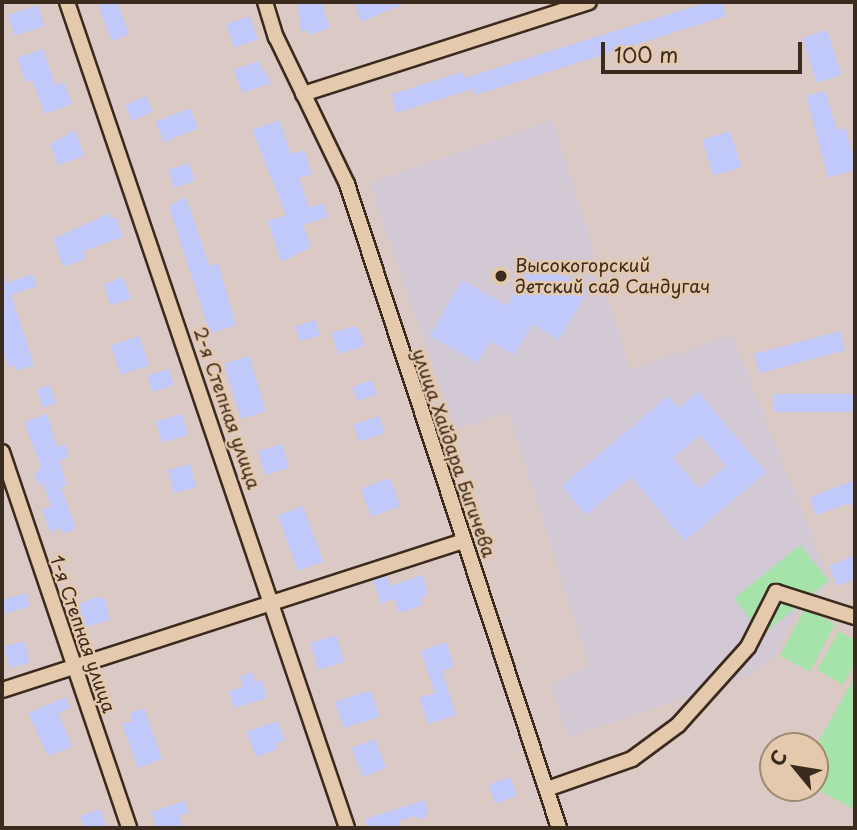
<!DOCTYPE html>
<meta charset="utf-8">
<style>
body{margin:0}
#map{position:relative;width:857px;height:830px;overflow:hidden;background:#dac9c4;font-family:"Playpen Sans",sans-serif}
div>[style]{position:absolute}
.built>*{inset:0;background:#d2c9d4}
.green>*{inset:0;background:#a5e3ab;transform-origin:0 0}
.building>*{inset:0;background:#c1c9fb;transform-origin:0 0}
.roads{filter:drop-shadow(2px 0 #3b2a1e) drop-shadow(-2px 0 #3b2a1e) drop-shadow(0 2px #3b2a1e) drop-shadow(0 -2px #3b2a1e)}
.minor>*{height:14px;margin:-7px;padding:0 7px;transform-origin:7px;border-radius:7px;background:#e4c9ac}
.dots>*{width:19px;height:19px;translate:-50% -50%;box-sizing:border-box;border:4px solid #e4c9ac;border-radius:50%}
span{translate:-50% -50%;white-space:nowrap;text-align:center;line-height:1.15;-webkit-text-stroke:5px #e4c9ac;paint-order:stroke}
.poi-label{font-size:18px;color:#3b2a1e}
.left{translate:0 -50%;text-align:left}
.street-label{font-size:18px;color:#3b2a1e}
.frame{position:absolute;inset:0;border:4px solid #3b2a1e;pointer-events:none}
.north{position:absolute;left:759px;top:732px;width:70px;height:70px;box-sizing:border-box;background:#e4c9ac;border:2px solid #a08973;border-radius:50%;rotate:300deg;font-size:19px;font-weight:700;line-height:28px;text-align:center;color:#3b2a1e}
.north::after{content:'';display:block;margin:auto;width:24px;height:32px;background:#3b2a1e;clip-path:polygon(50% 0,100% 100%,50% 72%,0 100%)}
.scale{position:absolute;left:601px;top:42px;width:201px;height:32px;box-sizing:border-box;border:4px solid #3b2a1e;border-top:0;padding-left:9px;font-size:21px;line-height:24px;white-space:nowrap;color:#3b2a1e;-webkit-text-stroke:5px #e4c9ac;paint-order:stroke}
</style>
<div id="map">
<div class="built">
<div style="clip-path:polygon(553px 120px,630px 369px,732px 335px,831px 583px,797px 611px,776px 656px,750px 675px,568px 738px,551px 685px,589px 665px,508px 412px,455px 430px,369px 183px)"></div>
</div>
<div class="green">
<div style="left:800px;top:545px;width:46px;height:85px;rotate:51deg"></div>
<div style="left:805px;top:608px;width:34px;height:54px;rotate:28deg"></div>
<div style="clip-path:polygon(839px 631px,855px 641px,855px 662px,843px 685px,817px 670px)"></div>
<div style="clip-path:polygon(855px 677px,855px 810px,815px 788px,815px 747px)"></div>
</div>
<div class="building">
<div style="clip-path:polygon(97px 2px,117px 2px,129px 34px,112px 41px)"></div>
<div style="clip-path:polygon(297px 2px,322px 4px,330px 28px,309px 35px,307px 30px,301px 32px)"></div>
<div style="clip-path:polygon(354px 2px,403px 2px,404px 4px,361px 22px)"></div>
<div style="clip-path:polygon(708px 2px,722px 2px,726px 16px,482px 93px,475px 95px,473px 89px,396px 113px,392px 94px,462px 72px,464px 78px)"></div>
<div style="left:38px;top:5px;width:22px;height:32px;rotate:72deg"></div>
<div style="left:250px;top:16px;width:25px;height:25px;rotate:72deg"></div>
<div style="left:827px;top:30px;width:47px;height:26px;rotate:72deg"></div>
<div style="clip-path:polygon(43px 49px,55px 85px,64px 82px,72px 104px,45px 114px,32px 80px,25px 82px,17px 58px)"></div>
<div style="clip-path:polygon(258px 61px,271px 83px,242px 93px,234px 70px)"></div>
<div style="clip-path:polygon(825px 91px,837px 130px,845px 128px,855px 162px,855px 170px,828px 178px,806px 96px)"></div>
<div style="left:146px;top:96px;width:17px;height:23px;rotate:66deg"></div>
<div style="left:190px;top:108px;width:22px;height:37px;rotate:68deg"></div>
<div style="clip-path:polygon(279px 120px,291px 154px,304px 150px,312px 174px,299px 178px,309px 208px,323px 203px,328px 217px,303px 225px,311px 247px,281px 262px,268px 221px,286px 215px,252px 130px)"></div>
<div style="clip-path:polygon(75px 130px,84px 156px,58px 165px,50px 144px)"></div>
<div style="left:730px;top:131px;width:38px;height:29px;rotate:73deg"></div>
<div style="left:189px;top:163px;width:19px;height:22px;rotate:72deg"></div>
<div style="clip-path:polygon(186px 197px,209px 266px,218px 263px,236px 325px,210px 334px,169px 206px)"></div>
<div style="clip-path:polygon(109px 213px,111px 219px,116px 217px,123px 237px,83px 251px,86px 259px,63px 267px,53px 239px)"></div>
<div style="clip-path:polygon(534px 259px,588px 290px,559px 340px,532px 324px,514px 355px,490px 341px,477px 363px,430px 336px,462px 280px,507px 306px)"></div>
<div style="clip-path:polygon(4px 274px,6px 283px,33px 274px,37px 286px,11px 295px,34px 365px,17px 371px,15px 365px,9px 368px,2px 348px)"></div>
<div style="left:123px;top:277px;width:23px;height:21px;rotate:70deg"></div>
<div style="left:315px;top:320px;width:16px;height:21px;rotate:72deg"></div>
<div style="clip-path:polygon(353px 326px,359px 329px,365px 346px,338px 354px,332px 333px)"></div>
<div style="left:840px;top:331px;width:20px;height:89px;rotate:75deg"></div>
<div style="left:139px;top:336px;width:31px;height:30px;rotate:71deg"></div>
<div style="left:249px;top:356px;width:58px;height:26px;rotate:73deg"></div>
<div style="left:169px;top:369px;width:17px;height:23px;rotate:73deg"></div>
<div style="left:372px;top:380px;width:15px;height:21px;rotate:70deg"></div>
<div style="left:50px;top:385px;width:19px;height:14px;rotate:72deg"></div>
<div style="clip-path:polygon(evenodd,698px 392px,766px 472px,685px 541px,631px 477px,586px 515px,562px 486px,668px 396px,679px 408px,698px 392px,700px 435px,726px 466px,699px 489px,673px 458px,700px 435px)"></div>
<div style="left:855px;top:394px;width:18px;height:81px;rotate:90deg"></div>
<div style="clip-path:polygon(47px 414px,57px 447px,65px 444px,69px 457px,59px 460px,67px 485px,61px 487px,76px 529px,62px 534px,61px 528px,50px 532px,42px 510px,51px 506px,43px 483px,38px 485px,35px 474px,41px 467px,24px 422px)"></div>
<div style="left:182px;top:414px;width:22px;height:27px;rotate:74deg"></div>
<div style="left:379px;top:416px;width:18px;height:27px;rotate:71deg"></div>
<div style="left:282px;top:444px;width:25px;height:25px;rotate:74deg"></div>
<div style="left:190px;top:464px;width:24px;height:23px;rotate:75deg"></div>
<div style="left:390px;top:478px;width:30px;height:31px;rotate:70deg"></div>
<div style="clip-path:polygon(855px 480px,855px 512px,850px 503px,816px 515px,810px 497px)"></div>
<div style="left:303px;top:506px;width:59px;height:27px;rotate:70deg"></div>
<div style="clip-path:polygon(855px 555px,855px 579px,837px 586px,829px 566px)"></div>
<div style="clip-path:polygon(422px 575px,428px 593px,421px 599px,423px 605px,399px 613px,394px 599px,381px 604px,373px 580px,387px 576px,391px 586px)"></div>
<div style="clip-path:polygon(26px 593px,30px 606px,2px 615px,2px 600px)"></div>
<div style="clip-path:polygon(96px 597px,104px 598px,110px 620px,82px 628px,75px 606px)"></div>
<div style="left:336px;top:635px;width:28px;height:27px;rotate:73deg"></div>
<div style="left:24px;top:641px;width:22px;height:21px;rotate:74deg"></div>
<div style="clip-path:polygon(446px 642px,454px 667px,442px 671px,456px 715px,428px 724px,419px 698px,435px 693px,421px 651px)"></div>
<div style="clip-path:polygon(252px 672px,255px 682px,262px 680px,267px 698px,234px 708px,229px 691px,243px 687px,240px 677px)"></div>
<div style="left:371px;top:690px;width:28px;height:38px;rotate:72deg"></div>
<div style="clip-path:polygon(66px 697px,70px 708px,58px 713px,72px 747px,48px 756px,28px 713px)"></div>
<div style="clip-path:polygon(144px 708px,162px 759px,138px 768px,122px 724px,132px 721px,130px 713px)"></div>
<div style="clip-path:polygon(277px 721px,285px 740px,276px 744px,278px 749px,256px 757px,246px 732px)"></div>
<div style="left:375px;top:739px;width:31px;height:25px;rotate:69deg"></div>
<div style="left:510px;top:777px;width:20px;height:23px;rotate:70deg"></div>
<div style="clip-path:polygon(425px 800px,428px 811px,423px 820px,414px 816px,399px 821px,401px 828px,368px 828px,365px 819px)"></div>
<div style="clip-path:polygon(185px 801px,189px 812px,179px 816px,183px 828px,157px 828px,151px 812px)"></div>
<div style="clip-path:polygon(100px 809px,107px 828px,84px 828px,80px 816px)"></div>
</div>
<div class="roads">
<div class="minor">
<div style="left:67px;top:2px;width:872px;rotate:71.27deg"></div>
<div style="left:265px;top:2px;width:37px;rotate:73deg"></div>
<div style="left:276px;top:37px;width:163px;rotate:64.2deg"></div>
<div style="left:347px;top:184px;width:678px;rotate:71.78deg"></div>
<div style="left:303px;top:94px;width:300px;rotate:-17.8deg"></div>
<div style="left:2px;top:452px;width:397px;rotate:71.3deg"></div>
<div style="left:2px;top:690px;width:484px;rotate:-17.9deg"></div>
<div style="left:547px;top:789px;width:90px;rotate:-19.4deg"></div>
<div style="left:632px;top:759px;width:57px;rotate:-36.5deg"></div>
<div style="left:678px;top:725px;width:105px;rotate:-48.1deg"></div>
<div style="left:748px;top:647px;width:62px;rotate:-63deg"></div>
<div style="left:776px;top:592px;width:83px;rotate:17.6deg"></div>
</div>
</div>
<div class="dots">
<div style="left:501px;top:276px;background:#3b2a1e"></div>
</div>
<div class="poi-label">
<span class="left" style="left:515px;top:276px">Высокогорский<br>детский сад Сандугач</span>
</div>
<div class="street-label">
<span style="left:227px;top:408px;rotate:71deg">2-я Степная улица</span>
<span style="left:454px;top:453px;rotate:71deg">улица Хайдара Бигичева</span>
<span style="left:83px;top:634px;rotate:71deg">1-я Степная улица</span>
</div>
<div class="frame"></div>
<div class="north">С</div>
<div class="scale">100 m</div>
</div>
